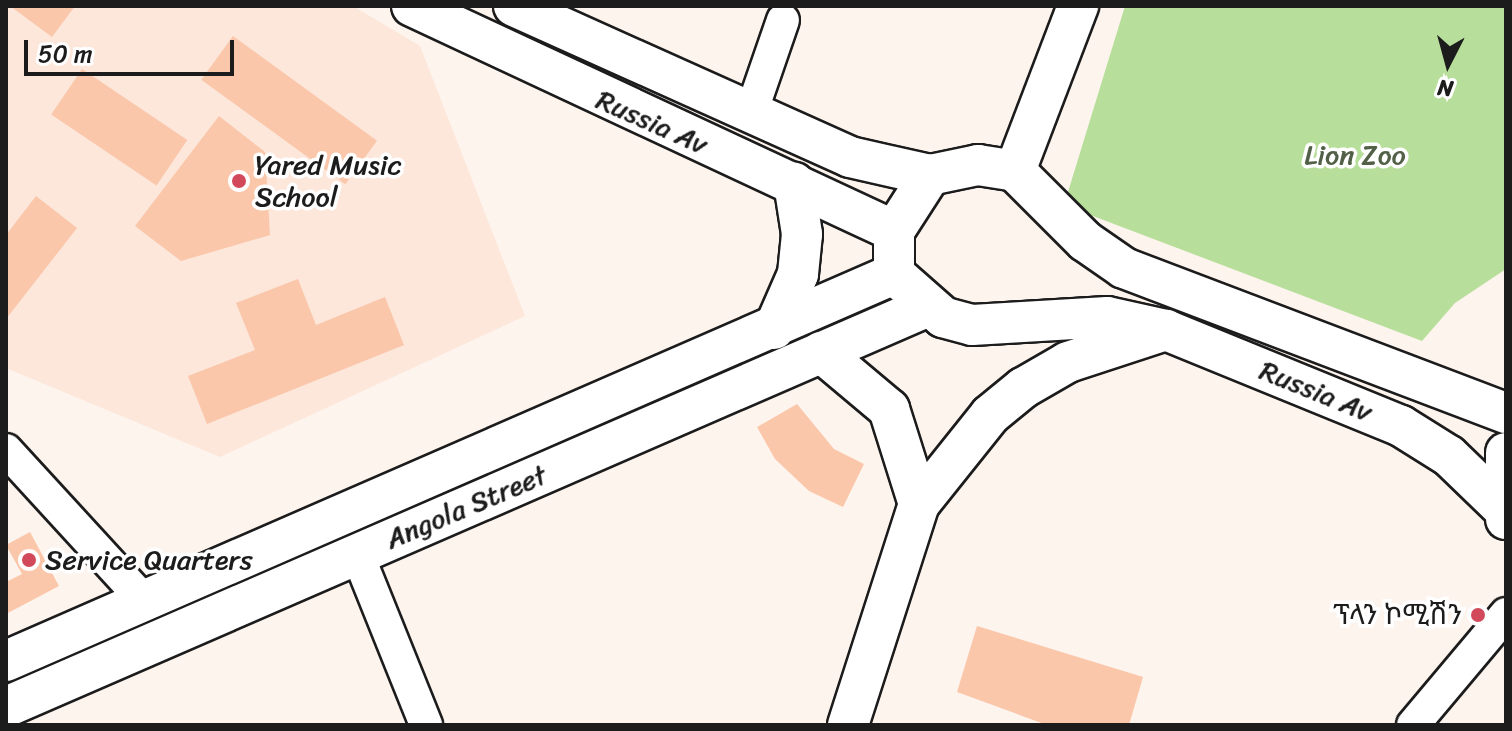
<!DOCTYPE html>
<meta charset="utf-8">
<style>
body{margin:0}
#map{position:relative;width:1512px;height:731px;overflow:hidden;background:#fef4ee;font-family:Sriracha,"Noto Sans Ethiopic",sans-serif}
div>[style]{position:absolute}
.built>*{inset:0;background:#fde6da}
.green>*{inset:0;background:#b7de9a}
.building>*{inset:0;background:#fac7aa;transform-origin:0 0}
.roads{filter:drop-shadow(2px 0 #1c1c1c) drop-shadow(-2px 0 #1c1c1c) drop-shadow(0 2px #1c1c1c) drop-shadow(0 -2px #1c1c1c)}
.minor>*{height:32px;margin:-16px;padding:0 16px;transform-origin:16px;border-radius:16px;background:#fff}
.major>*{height:40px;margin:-20px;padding:0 20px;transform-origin:20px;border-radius:20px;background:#fff}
.dots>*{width:22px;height:22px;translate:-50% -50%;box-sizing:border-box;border:4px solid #fff;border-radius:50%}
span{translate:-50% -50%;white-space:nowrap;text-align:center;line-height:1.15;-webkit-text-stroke:7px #fff;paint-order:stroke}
.street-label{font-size:28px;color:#1c1c1c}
.park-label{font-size:28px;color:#526048}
.poi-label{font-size:28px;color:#1c1c1c}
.left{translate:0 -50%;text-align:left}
.right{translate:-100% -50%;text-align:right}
.frame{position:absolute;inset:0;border:8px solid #1c1c1c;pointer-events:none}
.north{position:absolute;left:1408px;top:24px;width:80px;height:80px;-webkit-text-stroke:6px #fff;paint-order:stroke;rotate:186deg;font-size:22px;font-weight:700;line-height:32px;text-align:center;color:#1c1c1c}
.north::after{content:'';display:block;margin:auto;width:28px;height:36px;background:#1c1c1c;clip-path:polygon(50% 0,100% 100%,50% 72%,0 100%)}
.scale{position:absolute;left:24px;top:40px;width:210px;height:36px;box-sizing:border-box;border:4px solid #1c1c1c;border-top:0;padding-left:10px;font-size:24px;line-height:28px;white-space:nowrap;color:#1c1c1c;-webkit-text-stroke:6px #fff;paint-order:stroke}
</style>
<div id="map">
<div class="built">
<div style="clip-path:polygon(6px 6px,353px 6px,420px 46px,525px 316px,220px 457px,6px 368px)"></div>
</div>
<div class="green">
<div style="clip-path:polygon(1125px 6px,1505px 6px,1506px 269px,1455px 303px,1422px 341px,1064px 205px)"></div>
</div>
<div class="building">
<div style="clip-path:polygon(10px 6px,75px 6px,52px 37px)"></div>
<div style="left:233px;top:36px;width:178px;height:54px;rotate:36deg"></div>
<div style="left:82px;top:69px;width:127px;height:55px;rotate:34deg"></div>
<div style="clip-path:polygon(219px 116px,265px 152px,270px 235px,181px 261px,135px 226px)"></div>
<div style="clip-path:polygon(36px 196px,77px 228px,6px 319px,6px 235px)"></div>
<div style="clip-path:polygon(298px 279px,316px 325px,385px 297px,404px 345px,207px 424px,188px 376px,255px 350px,236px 303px)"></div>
<div style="clip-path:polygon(797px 404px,834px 449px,864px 464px,843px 507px,809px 491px,775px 459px,757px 427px)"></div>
<div style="clip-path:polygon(30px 532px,59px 586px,6px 614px,6px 582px,22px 574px,6px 545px)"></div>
<div style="clip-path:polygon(977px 626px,1143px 677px,1129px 725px,1047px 725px,957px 692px)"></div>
</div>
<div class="roads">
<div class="minor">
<div style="left:751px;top:113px;width:98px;rotate:-71deg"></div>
<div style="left:6px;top:450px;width:207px;rotate:47.5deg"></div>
<div style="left:357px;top:553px;width:185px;rotate:68.1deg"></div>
<div style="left:1413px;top:725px;width:145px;rotate:-50deg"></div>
</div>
<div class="major">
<div style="left:412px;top:6px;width:532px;rotate:25.02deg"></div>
<div style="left:514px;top:6px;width:368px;rotate:24.2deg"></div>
<div style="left:850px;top:157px;width:82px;rotate:12.7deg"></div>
<div style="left:1015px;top:171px;width:177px;rotate:-69.1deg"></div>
<div style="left:774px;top:329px;width:60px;rotate:-66.4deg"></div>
<div style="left:798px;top:274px;width:40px;rotate:-84.3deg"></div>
<div style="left:802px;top:234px;width:52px;rotate:-98.9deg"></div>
<div style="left:821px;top:352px;width:89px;rotate:40deg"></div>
<div style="left:889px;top:409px;width:100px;rotate:72.5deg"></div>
<div style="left:1506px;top:453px;width:66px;rotate:90deg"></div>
<div style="left:1502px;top:507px;width:74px;rotate:-136.1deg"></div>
<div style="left:1449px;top:456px;width:57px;rotate:-148deg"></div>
<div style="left:1401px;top:426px;width:254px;rotate:-157.8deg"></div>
<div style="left:1166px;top:330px;width:60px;rotate:-167.6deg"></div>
<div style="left:1107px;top:317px;width:135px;rotate:176.6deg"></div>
<div style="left:972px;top:325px;width:30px;rotate:-165deg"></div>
<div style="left:943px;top:317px;width:65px;rotate:-138.7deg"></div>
<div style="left:894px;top:274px;width:43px;rotate:-90deg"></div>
<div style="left:894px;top:231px;width:67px;rotate:-57.3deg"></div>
<div style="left:930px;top:175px;width:49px;rotate:-11.8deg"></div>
<div style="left:978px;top:165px;width:37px;rotate:9deg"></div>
<div style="left:1015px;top:171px;width:99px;rotate:45deg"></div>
<div style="left:1085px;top:241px;width:47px;rotate:34.7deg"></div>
<div style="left:1124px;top:268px;width:409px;rotate:20.8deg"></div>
<div style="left:6px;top:661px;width:969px;rotate:-23.55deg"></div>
<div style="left:6px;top:707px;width:1003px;rotate:-23.5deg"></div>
<div style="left:848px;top:725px;width:232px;rotate:-72.2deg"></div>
<div style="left:919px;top:504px;width:114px;rotate:-51.4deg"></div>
<div style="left:990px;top:415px;width:43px;rotate:-39.3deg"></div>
<div style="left:1023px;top:388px;width:52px;rotate:-30deg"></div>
<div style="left:1068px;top:362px;width:103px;rotate:-18.1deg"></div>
</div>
</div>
<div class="dots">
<div style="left:239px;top:181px;background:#d1495b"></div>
<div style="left:29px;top:560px;background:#d1495b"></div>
<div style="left:1478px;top:615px;background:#d1495b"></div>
</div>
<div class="street-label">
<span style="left:652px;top:122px;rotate:24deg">Russia Av</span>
<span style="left:1316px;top:391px;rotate:22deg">Russia Av</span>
<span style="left:466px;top:507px;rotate:-23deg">Angola Street</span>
</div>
<div class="park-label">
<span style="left:1355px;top:155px">Lion Zoo</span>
</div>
<div class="poi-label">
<span class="left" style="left:255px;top:181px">Yared Music<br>School</span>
<span class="left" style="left:45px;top:560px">Service Quarters</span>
<span class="right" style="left:1462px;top:615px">ፕላን ኮሚሽን</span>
</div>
<div class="frame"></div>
<div class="north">N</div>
<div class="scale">50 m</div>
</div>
